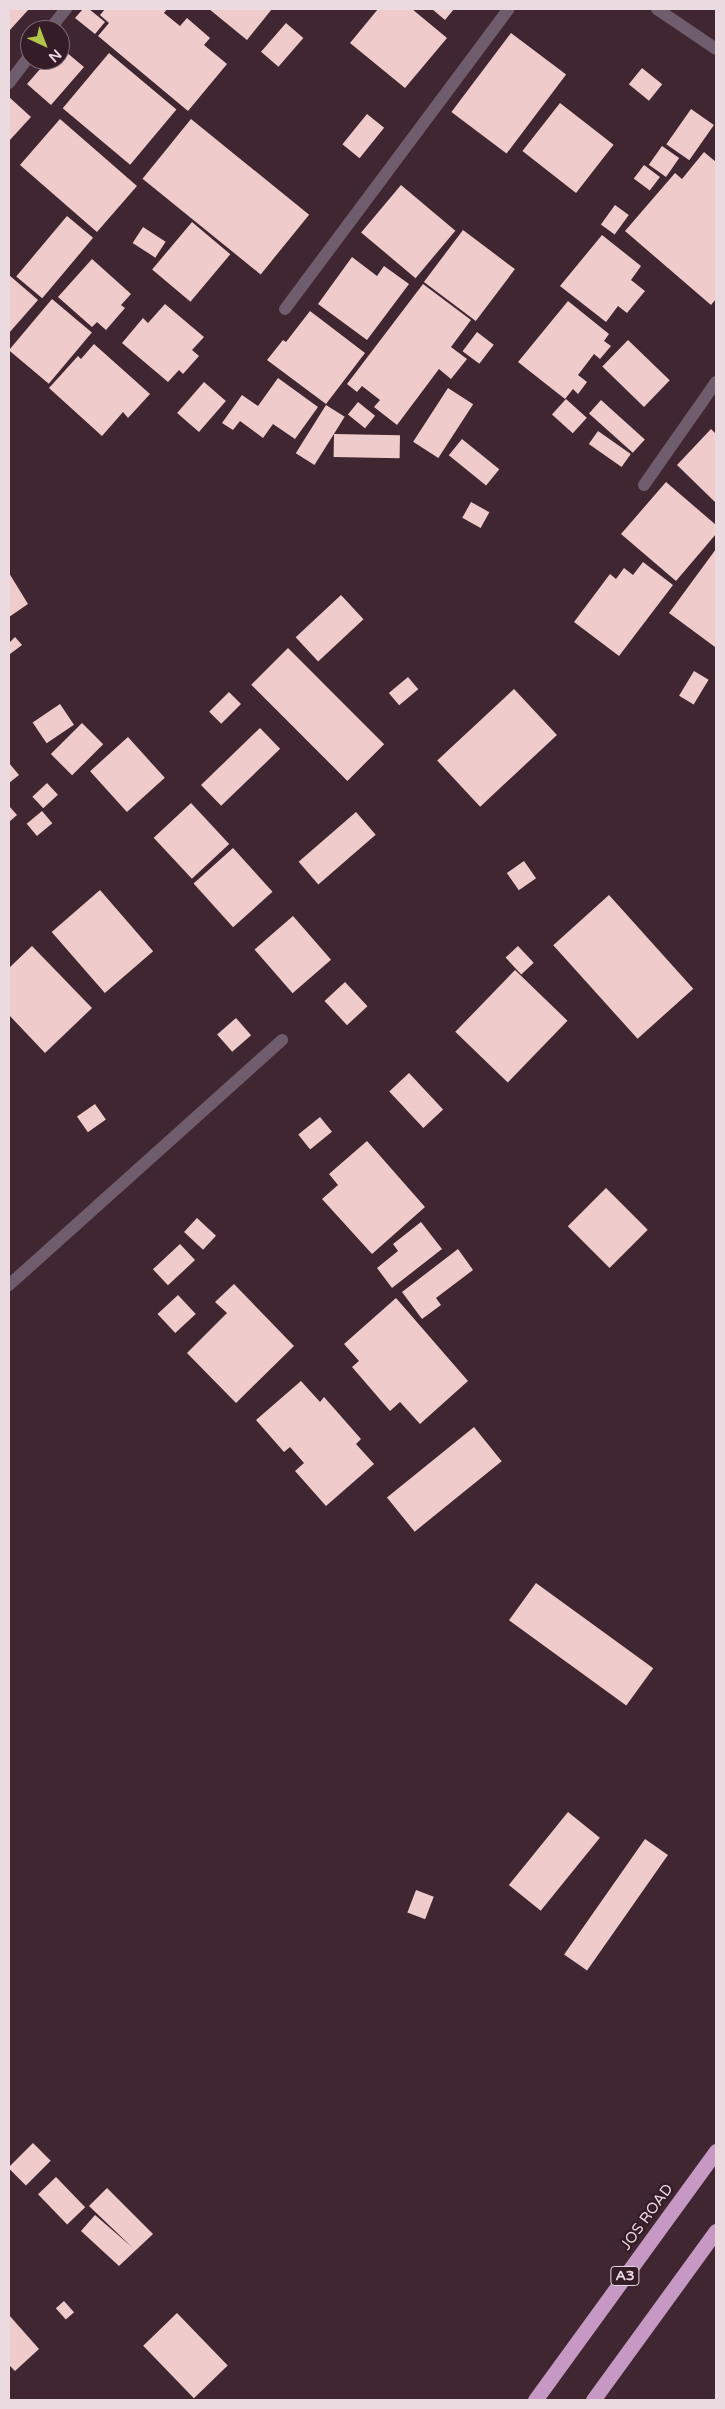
<!DOCTYPE html>
<style>
body{margin:0}
#map{position:relative;width:725px;height:2409px;overflow:hidden;background:#402631;font-family:"Varela Round",sans-serif}
div>[style]{position:absolute}
.building>*{inset:0;background:#f0cbcc;transform-origin:0 0}
.street>*{height:12px;margin:-6px;padding:0 6px;transform-origin:6px;border-radius:6px;background:#6f5d6e}
.highway>*{height:15px;margin:-7.5px;padding:0 7.5px;transform-origin:7.5px;border-radius:7.5px;background:#c599c3}
span{translate:-50% -50%;white-space:nowrap;text-align:center;line-height:1.15;-webkit-text-stroke:5px #351d27;paint-order:stroke}
.shield-label span{padding:1px 4px;background:#351d27;border:1px solid;border-radius:4px;-webkit-text-stroke-width:0}
.shield-label{font-size:14px;color:#ecdae1;font-weight:700}
.street-label{font-size:15px;color:#ecdae1}
.frame{position:absolute;inset:0;border:10px solid #ecdae1;pointer-events:none}
.north{position:absolute;left:20px;top:20px;width:50px;height:50px;box-sizing:border-box;background:#351d27;border:1px solid #7e6971;border-radius:50%;rotate:137deg;font-size:14px;font-weight:700;line-height:20px;text-align:center;color:#ecdae1}
.north::after{content:'';display:block;margin:auto;width:18px;height:22px;background:#b2c34c;clip-path:polygon(50% 0,100% 100%,50% 72%,0 100%)}
</style>
<div id="map">
<div class="building">
<div style="clip-path:polygon(9px 9px,29px 9px,9px 31px)"></div>
<div style="clip-path:polygon(83px 9px,89px 9px,105px 22px,95px 34px,75px 18px)"></div>
<div style="clip-path:polygon(105px 9px,167px 9px,164px 13px,180px 26px,187px 18px,210px 38px,204px 45px,227px 64px,188px 111px,98px 36px,109px 23px,100px 15px)"></div>
<div style="clip-path:polygon(209px 9px,272px 9px,247px 40px)"></div>
<div style="clip-path:polygon(378px 9px,412px 9px,447px 38px,405px 88px,350px 43px)"></div>
<div style="clip-path:polygon(432px 9px,454px 9px,445px 20px)"></div>
<div style="left:286px;top:23px;width:23px;height:38px;rotate:41deg"></div>
<div style="left:511px;top:33px;width:69px;height:99px;rotate:37deg"></div>
<div style="clip-path:polygon(60px 47px,84px 67px,51px 105px,27px 84px,48px 60px,60px 60px)"></div>
<div style="left:109px;top:53px;width:88px;height:72px;rotate:40deg"></div>
<div style="left:642px;top:68px;width:26px;height:21px;rotate:39deg"></div>
<div style="clip-path:polygon(9px 97px,31px 117px,9px 141px)"></div>
<div style="left:560px;top:103px;width:68px;height:61px;rotate:38deg"></div>
<div style="left:691px;top:109px;width:28px;height:43px;rotate:35deg"></div>
<div style="left:367px;top:114px;width:22px;height:39px;rotate:39deg"></div>
<div style="left:60px;top:119px;width:102px;height:61px;rotate:41deg"></div>
<div style="left:191px;top:119px;width:152px;height:77px;rotate:39deg"></div>
<div style="left:662px;top:146px;width:21px;height:23px;rotate:35deg"></div>
<div style="clip-path:polygon(704px 152px,716px 162px,716px 299px,711px 305px,625px 231px,675px 173px,682px 179px)"></div>
<div style="left:644px;top:165px;width:20px;height:17px;rotate:37deg"></div>
<div style="left:401px;top:185px;width:71px;height:62px;rotate:40deg"></div>
<div style="left:615px;top:205px;width:17px;height:24px;rotate:36deg"></div>
<div style="left:67px;top:216px;width:34px;height:79px;rotate:40deg"></div>
<div style="left:192px;top:222px;width:50px;height:62px;rotate:40deg"></div>
<div style="left:143px;top:227px;width:27px;height:19px;rotate:33deg"></div>
<div style="left:463px;top:230px;width:65px;height:65px;rotate:37deg"></div>
<div style="clip-path:polygon(602px 235px,641px 266px,631px 280px,645px 291px,627px 313px,618px 306px,606px 322px,560px 286px)"></div>
<div style="clip-path:polygon(352px 257px,377px 276px,384px 266px,409px 284px,367px 340px,318px 304px)"></div>
<div style="clip-path:polygon(92px 259px,131px 294px,121px 305px,125px 308px,106px 330px,97px 322px,92px 327px,58px 297px)"></div>
<div style="clip-path:polygon(9px 275px,38px 300px,9px 333px)"></div>
<div style="clip-path:polygon(423px 284px,471px 320px,451px 347px,467px 359px,451px 379px,439px 369px,397px 425px,374px 407px,380px 400px,362px 386px,357px 392px,347px 384px)"></div>
<div style="left:52px;top:299px;width:52px;height:67px;rotate:40deg"></div>
<div style="clip-path:polygon(568px 301px,609px 334px,604px 341px,611px 346px,600px 359px,594px 354px,578px 375px,587px 382px,578px 394px,573px 389px,565px 399px,518px 362px)"></div>
<div style="clip-path:polygon(165px 304px,204px 337px,192px 350px,199px 356px,183px 374px,179px 370px,168px 382px,122px 343px,143px 318px,148px 323px)"></div>
<div style="clip-path:polygon(310px 311px,365px 353px,326px 404px,267px 360px,283px 340px,286px 342px)"></div>
<div style="left:477px;top:332px;width:21px;height:24px;rotate:37deg"></div>
<div style="left:628px;top:340px;width:58px;height:37px;rotate:44deg"></div>
<div style="clip-path:polygon(94px 344px,150px 394px,128px 418px,123px 412px,102px 436px,49px 388px,78px 356px,81px 359px)"></div>
<div style="clip-path:polygon(278px 378px,318px 407px,295px 439px,273px 424px,263px 438px,240px 421px,233px 430px,222px 423px,242px 395px,258px 406px)"></div>
<div style="left:204px;top:382px;width:29px;height:41px;rotate:41deg"></div>
<div style="left:448px;top:388px;width:30px;height:64px;rotate:33deg"></div>
<div style="left:566px;top:399px;width:28px;height:21px;rotate:42deg"></div>
<div style="left:601px;top:400px;width:59px;height:18px;rotate:42deg"></div>
<div style="left:358px;top:402px;width:22px;height:16px;rotate:39deg"></div>
<div style="left:326px;top:405px;width:22px;height:57px;rotate:32deg"></div>
<div style="clip-path:polygon(711px 429px,716px 434px,716px 503px,677px 465px)"></div>
<div style="left:598px;top:431px;width:40px;height:16px;rotate:35deg"></div>
<div style="left:334px;top:434px;width:66px;height:23px;rotate:1deg"></div>
<div style="left:462px;top:439px;width:48px;height:21px;rotate:39deg"></div>
<div style="clip-path:polygon(666px 482px,716px 525px,716px 534px,676px 581px,621px 534px)"></div>
<div style="left:471px;top:502px;width:21px;height:18px;rotate:29deg"></div>
<div style="clip-path:polygon(716px 549px,716px 645px,715px 647px,669px 613px)"></div>
<div style="clip-path:polygon(643px 562px,673px 585px,619px 656px,574px 622px,610px 574px,616px 579px,624px 568px,633px 575px)"></div>
<div style="clip-path:polygon(9px 573px,28px 604px,9px 617px)"></div>
<div style="left:341px;top:595px;width:33px;height:62px;rotate:47deg"></div>
<div style="clip-path:polygon(15px 637px,22px 645px,10px 654px,9px 643px)"></div>
<div style="left:288px;top:648px;width:136px;height:52px;rotate:45deg"></div>
<div style="left:694px;top:671px;width:17px;height:29px;rotate:31deg"></div>
<div style="left:408px;top:677px;width:16px;height:25px;rotate:50deg"></div>
<div style="left:514px;top:689px;width:63px;height:105px;rotate:47deg"></div>
<div style="left:229px;top:692px;width:17px;height:28px;rotate:45deg"></div>
<div style="left:60px;top:704px;width:25px;height:33px;rotate:56deg"></div>
<div style="left:82px;top:723px;width:30px;height:44px;rotate:45deg"></div>
<div style="left:260px;top:728px;width:29px;height:82px;rotate:46deg"></div>
<div style="left:128px;top:737px;width:55px;height:51px;rotate:48deg"></div>
<div style="clip-path:polygon(9px 763px,19px 775px,9px 783px)"></div>
<div style="left:47px;top:783px;width:16px;height:20px;rotate:47deg"></div>
<div style="left:191px;top:803px;width:56px;height:51px;rotate:47deg"></div>
<div style="clip-path:polygon(9px 806px,17px 815px,9px 822px)"></div>
<div style="left:42px;top:811px;width:16px;height:20px;rotate:50deg"></div>
<div style="left:356px;top:812px;width:30px;height:76px;rotate:49deg"></div>
<div style="left:233px;top:848px;width:59px;height:53px;rotate:48deg"></div>
<div style="left:524px;top:861px;width:21px;height:21px;rotate:55deg"></div>
<div style="left:100px;top:890px;width:81px;height:64px;rotate:49deg"></div>
<div style="left:609px;top:895px;width:126px;height:75px;rotate:48deg"></div>
<div style="left:293px;top:916px;width:58px;height:51px;rotate:49deg"></div>
<div style="clip-path:polygon(32px 946px,92px 1008px,45px 1053px,9px 1015px,9px 968px)"></div>
<div style="left:518px;top:946px;width:23px;height:17px;rotate:47deg"></div>
<div style="left:515px;top:970px;width:73px;height:86px;rotate:44deg"></div>
<div style="left:345px;top:982px;width:33px;height:28px;rotate:47deg"></div>
<div style="left:236px;top:1018px;width:23px;height:25px;rotate:49deg"></div>
<div style="left:409px;top:1073px;width:50px;height:27px;rotate:47deg"></div>
<div style="left:95px;top:1104px;width:19px;height:22px;rotate:55deg"></div>
<div style="left:320px;top:1117px;width:19px;height:28px;rotate:51deg"></div>
<div style="clip-path:polygon(367px 1141px,425px 1207px,372px 1254px,322px 1199px,338px 1185px,329px 1174px)"></div>
<div style="left:606px;top:1188px;width:59px;height:54px;rotate:45deg"></div>
<div style="left:197px;top:1218px;width:26px;height:19px;rotate:43deg"></div>
<div style="clip-path:polygon(421px 1222px,442px 1249px,392px 1288px,377px 1268px,398px 1251px,393px 1244px)"></div>
<div style="left:180px;top:1244px;width:22px;height:37px;rotate:47deg"></div>
<div style="clip-path:polygon(458px 1249px,473px 1270px,436px 1298px,441px 1305px,422px 1319px,402px 1292px)"></div>
<div style="clip-path:polygon(234px 1284px,294px 1346px,236px 1403px,187px 1353px,227px 1313px,215px 1302px)"></div>
<div style="left:178px;top:1295px;width:26px;height:28px;rotate:47deg"></div>
<div style="clip-path:polygon(396px 1298px,468px 1381px,420px 1424px,400px 1402px,390px 1411px,352px 1367px,359px 1361px,344px 1344px)"></div>
<div style="clip-path:polygon(301px 1381px,320px 1402px,324px 1397px,361px 1439px,356px 1444px,374px 1464px,326px 1506px,295px 1471px,304px 1463px,290px 1447px,284px 1452px,256px 1420px)"></div>
<div style="left:474px;top:1427px;width:44px;height:112px;rotate:51deg"></div>
<div style="left:536px;top:1583px;width:145px;height:46px;rotate:36deg"></div>
<div style="left:568px;top:1812px;width:41px;height:94px;rotate:39deg"></div>
<div style="left:645px;top:1839px;width:28px;height:141px;rotate:35deg"></div>
<div style="left:416px;top:1890px;width:19px;height:24px;rotate:21deg"></div>
<div style="left:33px;top:2143px;width:25px;height:35px;rotate:45deg"></div>
<div style="left:56px;top:2177px;width:42px;height:25px;rotate:46deg"></div>
<div style="clip-path:polygon(107px 2188px,153px 2234px,119px 2266px,81px 2231px,95px 2215px,133px 2248px,89px 2206px)"></div>
<div style="left:64px;top:2301px;width:15px;height:11px;rotate:48deg"></div>
<div style="left:177px;top:2313px;width:73px;height:47px;rotate:46deg"></div>
<div style="clip-path:polygon(9px 2315px,39px 2349px,15px 2371px,9px 2365px)"></div>
</div>
<div class="street">
<div style="left:657px;top:9px;width:71px;rotate:34.1deg"></div>
<div style="left:49px;top:30px;width:27px;rotate:-51deg"></div>
<div style="left:9px;top:83px;width:35px;rotate:-53deg"></div>
<div style="left:285px;top:309px;width:374px;rotate:-53.3deg"></div>
<div style="left:644px;top:485px;width:126px;rotate:-55deg"></div>
<div style="left:9px;top:1285px;width:367px;rotate:-41.9deg"></div>
</div>
<div class="highway">
<div style="left:535px;top:2400px;width:308px;rotate:-54deg"></div>
<div style="left:593px;top:2400px;width:209px;rotate:-54deg"></div>
</div>
<div class="shield-label">
<span style="left:625px;top:2276px">A3</span>
</div>
<div class="street-label">
<span style="left:647px;top:2217px;rotate:-54deg">JOS ROAD</span>
</div>
<div class="frame"></div>
<div class="north">N</div>
</div>
